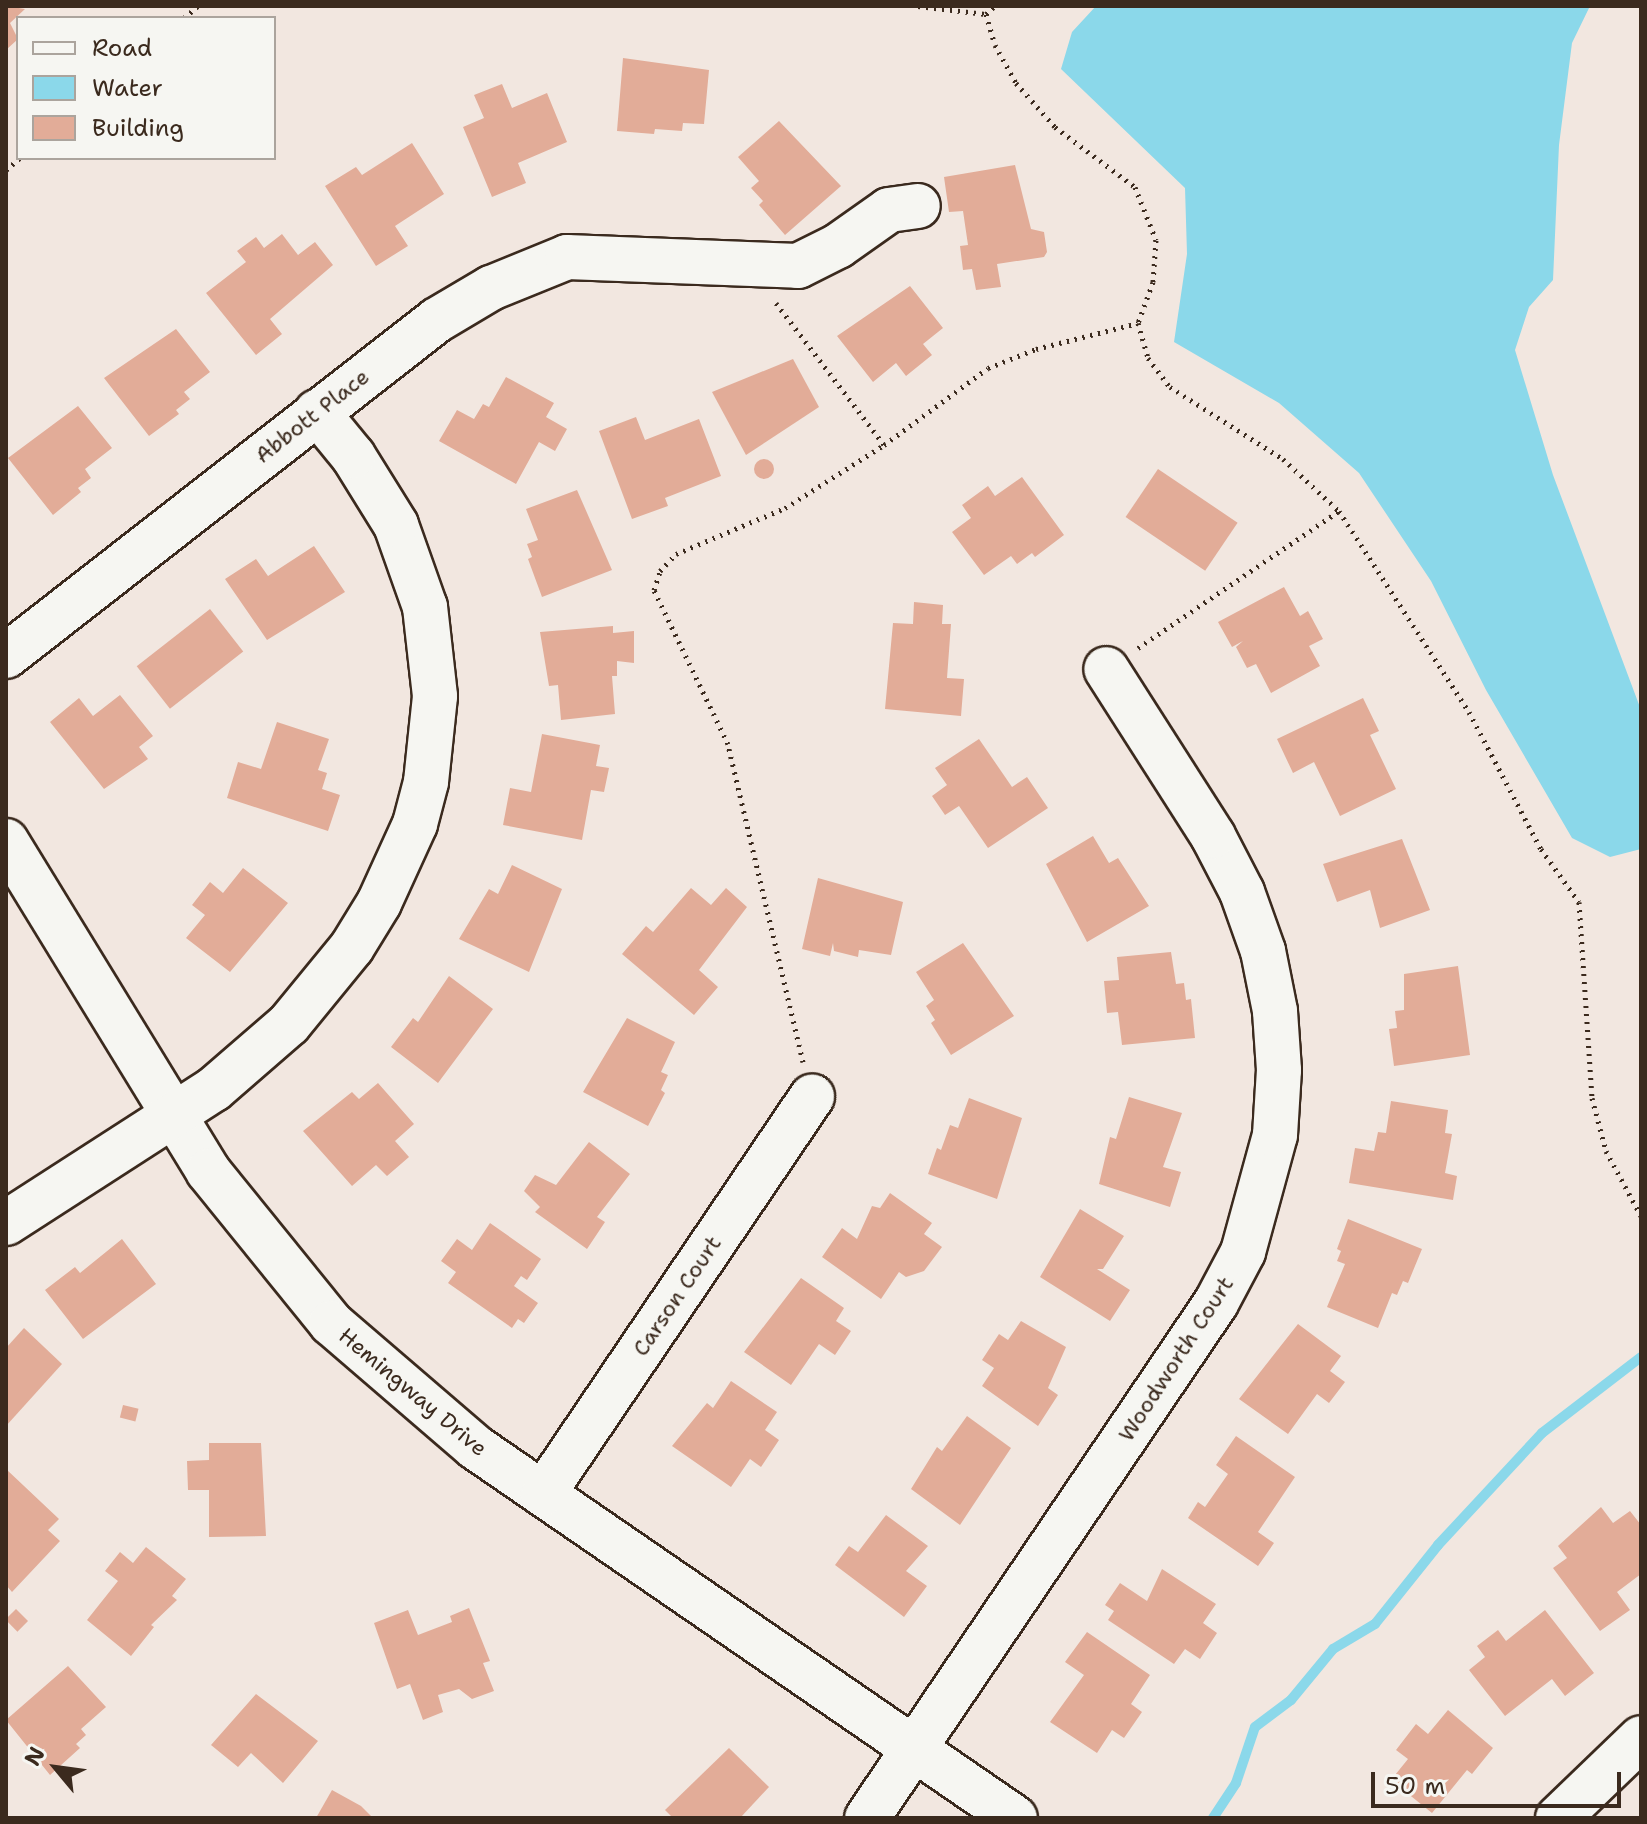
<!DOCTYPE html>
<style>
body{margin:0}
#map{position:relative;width:1647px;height:1824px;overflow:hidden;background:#f2e7e0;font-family:"Shantell Sans",sans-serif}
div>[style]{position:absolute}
.water>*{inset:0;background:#8bd8ea}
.stream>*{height:10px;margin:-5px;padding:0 5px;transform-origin:5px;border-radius:5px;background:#8bd8ea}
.building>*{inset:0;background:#e2ac98;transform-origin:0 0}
.round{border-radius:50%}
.path>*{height:5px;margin-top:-2.5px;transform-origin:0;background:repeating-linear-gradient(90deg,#3b2a1e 0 2px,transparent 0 8px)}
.roads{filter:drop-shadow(2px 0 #3b2a1e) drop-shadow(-2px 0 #3b2a1e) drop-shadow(0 2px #3b2a1e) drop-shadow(0 -2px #3b2a1e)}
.minor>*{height:44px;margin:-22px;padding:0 22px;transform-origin:22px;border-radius:22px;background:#f6f6f2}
span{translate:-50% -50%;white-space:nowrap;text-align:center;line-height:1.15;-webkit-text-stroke:6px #f6f6f2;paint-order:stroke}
.street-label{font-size:22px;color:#3b2a1e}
.frame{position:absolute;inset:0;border:8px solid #3b2a1e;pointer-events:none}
.legend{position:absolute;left:16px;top:16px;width:260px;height:144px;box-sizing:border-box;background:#f6f6f2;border:2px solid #aba49d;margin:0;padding:10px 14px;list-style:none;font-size:24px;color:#3b2a1e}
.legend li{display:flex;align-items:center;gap:16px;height:40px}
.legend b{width:40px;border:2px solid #aba49d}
.north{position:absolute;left:16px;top:1728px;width:80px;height:80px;-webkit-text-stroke:6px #f6f6f2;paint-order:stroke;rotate:299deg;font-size:22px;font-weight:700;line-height:32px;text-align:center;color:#3b2a1e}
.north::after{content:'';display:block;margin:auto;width:28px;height:36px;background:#3b2a1e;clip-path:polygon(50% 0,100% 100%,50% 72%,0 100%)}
.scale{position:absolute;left:1371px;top:1772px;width:250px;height:36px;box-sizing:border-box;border:4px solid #3b2a1e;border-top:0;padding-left:10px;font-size:24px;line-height:28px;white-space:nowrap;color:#3b2a1e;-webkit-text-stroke:6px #f6f6f2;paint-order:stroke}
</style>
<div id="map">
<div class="water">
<div style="clip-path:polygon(1096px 6px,1590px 6px,1572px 43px,1559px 145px,1553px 280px,1529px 307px,1515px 350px,1553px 475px,1641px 710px,1641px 849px,1610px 857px,1572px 838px,1486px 690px,1431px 581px,1359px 473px,1279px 403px,1174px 342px,1187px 254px,1185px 188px,1061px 69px,1072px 32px)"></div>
</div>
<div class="stream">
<div style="left:1213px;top:1818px;width:42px;rotate:-56.7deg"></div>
<div style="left:1236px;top:1783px;width:59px;rotate:-71.3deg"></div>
<div style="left:1255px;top:1727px;width:45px;rotate:-36.9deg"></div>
<div style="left:1291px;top:1700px;width:66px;rotate:-50.5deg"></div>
<div style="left:1333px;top:1649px;width:49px;rotate:-30.8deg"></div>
<div style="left:1375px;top:1624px;width:101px;rotate:-51.4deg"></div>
<div style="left:1438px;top:1545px;width:153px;rotate:-47.1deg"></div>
<div style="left:1542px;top:1433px;width:125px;rotate:-37.5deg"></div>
</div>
<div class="building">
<div style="clip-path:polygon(6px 6px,25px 9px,10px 23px,18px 39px,6px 50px)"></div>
<div style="clip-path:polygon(623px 58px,709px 70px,704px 124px,683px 123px,682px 131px,655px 129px,654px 134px,617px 131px)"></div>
<div style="clip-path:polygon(502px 84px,512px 108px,547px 93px,567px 142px,518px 163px,526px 183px,492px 197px,463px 127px,484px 118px,474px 95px)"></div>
<div style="clip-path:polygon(779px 121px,841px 186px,785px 235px,759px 205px,763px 201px,751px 188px,759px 181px,738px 157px)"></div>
<div style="clip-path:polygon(412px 143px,444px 194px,395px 226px,408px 246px,376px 266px,325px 186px,356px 167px,362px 175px)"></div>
<div style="clip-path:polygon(1015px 165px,1031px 229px,1044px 232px,1047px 252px,1044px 257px,997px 264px,1001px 287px,976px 290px,972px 269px,963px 270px,960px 246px,968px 245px,963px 211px,949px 212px,944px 177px)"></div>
<div style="clip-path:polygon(282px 234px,298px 255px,315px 242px,333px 265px,270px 319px,282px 334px,256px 355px,206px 293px,246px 262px,237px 251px,256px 237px,264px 248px)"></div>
<div style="clip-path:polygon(910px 286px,943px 328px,923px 344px,932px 355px,906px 376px,896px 363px,873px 382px,837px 336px)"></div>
<div style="clip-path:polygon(176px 329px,210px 372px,184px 392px,190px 399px,176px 410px,179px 414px,149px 436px,104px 378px)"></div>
<div style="clip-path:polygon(793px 359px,819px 407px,746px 455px,712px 392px)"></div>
<div style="clip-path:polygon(506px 377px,554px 403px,546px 417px,567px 429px,555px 451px,539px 442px,516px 484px,439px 441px,457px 410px,474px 419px,483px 404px,489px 407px)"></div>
<div style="clip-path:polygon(78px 406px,112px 448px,85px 469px,91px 478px,78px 488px,81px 492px,53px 515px,8px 458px)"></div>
<div style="clip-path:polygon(636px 417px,645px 440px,699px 419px,721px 476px,665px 498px,668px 506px,632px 519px,599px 431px)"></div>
<div class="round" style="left:754px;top:459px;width:20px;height:20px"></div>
<div style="left:1158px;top:469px;width:96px;height:58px;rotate:34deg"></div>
<div style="clip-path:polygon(1022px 477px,1064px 535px,1035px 557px,1032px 553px,1017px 564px,1011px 556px,984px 575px,952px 532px,971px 518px,962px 505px,988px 486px,995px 496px)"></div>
<div style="clip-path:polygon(577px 490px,612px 570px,542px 597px,528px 559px,532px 557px,527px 544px,538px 540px,526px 509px)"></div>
<div style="clip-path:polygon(314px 546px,345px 592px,267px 640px,225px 579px,256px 559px,268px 576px)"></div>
<div style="clip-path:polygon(1284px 587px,1300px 616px,1308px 611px,1323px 639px,1309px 646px,1320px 666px,1271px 693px,1256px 664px,1247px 668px,1236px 647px,1243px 641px,1232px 647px,1218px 622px)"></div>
<div style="clip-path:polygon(914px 602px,943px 605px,942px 624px,951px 624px,947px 678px,964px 679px,961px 716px,885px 709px,893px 623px,913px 624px)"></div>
<div style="left:210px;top:609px;width:54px;height:93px;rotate:52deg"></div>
<div style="clip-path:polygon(613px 626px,613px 633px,634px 631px,634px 663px,617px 661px,617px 676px,612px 676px,615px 714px,561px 720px,558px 685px,549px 686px,540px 632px)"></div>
<div style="clip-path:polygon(120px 695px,153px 736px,139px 747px,148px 759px,104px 789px,50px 722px,79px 698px,93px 716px)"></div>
<div style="clip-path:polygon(1363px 698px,1379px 731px,1370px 735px,1396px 789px,1340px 816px,1314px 762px,1293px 773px,1277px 739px)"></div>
<div style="clip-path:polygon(277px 722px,329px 739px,318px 770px,327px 773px,322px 789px,340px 795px,328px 831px,227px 798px,238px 762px,261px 769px)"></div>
<div style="clip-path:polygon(542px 734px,600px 745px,596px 766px,609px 768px,604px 792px,591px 790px,582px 840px,503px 825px,510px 788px,531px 792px)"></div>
<div style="clip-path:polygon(979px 739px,1012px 787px,1027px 777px,1048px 808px,988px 848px,959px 806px,945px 815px,932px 796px,947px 785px,935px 768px)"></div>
<div style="clip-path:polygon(1093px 836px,1109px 863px,1118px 858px,1149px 906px,1087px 942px,1046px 864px)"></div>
<div style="clip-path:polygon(1402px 839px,1430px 910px,1380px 928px,1370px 890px,1337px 902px,1323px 864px)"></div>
<div style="clip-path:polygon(512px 865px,562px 889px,529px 972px,459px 939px,489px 889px,498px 894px)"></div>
<div style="clip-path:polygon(243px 868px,288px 903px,230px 972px,186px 938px,205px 915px,192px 905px,210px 882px,223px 893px)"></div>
<div style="clip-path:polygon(818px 878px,903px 902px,891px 955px,859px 950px,858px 957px,834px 951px,833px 943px,830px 956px,802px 949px)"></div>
<div style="clip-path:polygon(691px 888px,711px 905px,726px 888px,747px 907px,699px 970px,718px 987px,694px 1015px,622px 954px,646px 926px,653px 932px)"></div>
<div style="clip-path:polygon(963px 943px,1014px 1016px,951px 1055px,931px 1023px,935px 1020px,926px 1006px,934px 1000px,916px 972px)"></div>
<div style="clip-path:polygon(1171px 952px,1176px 984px,1184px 983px,1186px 1000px,1191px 999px,1195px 1038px,1122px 1045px,1118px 1012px,1107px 1013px,1104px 981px,1119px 980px,1117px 957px)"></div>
<div style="clip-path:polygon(1458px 966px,1470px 1055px,1394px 1066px,1389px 1029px,1397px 1028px,1395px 1011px,1404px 1010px,1404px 974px)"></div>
<div style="clip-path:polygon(449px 976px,493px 1009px,438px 1083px,391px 1047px,413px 1018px,418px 1022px)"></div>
<div style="clip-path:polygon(627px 1018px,675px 1042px,661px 1072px,668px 1075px,661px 1090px,665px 1093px,648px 1126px,583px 1092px)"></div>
<div style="clip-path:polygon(378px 1083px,414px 1124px,395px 1141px,409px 1157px,387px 1176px,376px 1165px,352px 1186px,303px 1131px,352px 1092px,359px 1099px)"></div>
<div style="clip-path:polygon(1129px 1097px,1182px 1113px,1163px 1167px,1181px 1172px,1170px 1207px,1099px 1184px,1110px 1137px,1116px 1139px)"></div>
<div style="clip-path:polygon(969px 1098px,1022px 1118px,997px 1199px,928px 1174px,937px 1148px,941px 1150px,950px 1125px,958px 1128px)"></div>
<div style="clip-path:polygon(1391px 1101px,1448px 1110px,1445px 1133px,1452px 1134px,1445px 1173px,1457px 1176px,1453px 1200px,1349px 1183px,1355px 1148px,1374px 1151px,1378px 1132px,1386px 1133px)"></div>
<div style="clip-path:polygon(589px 1142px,630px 1174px,597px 1217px,605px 1222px,587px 1249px,535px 1212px,540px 1207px,524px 1191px,535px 1175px,556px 1185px)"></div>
<div style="clip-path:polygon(890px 1193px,932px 1223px,924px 1234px,942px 1247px,924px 1271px,906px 1277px,899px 1272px,881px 1299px,822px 1257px,842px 1228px,857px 1239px,872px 1206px,880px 1208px)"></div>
<div style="clip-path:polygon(1080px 1209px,1124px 1236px,1103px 1269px,1097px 1269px,1130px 1290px,1110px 1321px,1040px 1277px)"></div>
<div style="clip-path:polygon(1348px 1219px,1422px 1249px,1408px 1283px,1403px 1281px,1397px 1295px,1392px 1293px,1378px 1328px,1327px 1307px,1345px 1264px,1337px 1261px,1341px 1251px,1337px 1249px)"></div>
<div style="clip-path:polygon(490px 1223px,541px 1259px,527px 1280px,521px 1276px,514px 1286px,538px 1303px,524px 1323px,518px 1319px,512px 1328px,448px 1283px,456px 1272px,441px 1261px,457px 1239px,472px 1250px)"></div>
<div style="clip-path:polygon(122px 1239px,156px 1284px,83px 1339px,45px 1290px,75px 1267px,80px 1273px)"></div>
<div style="clip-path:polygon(801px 1278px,844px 1308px,836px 1321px,851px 1331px,835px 1355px,819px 1344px,791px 1385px,744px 1352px)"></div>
<div style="clip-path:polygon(1021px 1321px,1066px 1347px,1048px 1388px,1058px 1395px,1038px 1426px,982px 1386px,994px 1368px,982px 1360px,999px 1334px,1008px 1340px)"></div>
<div style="clip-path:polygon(1298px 1324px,1341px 1356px,1330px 1371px,1345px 1382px,1329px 1403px,1317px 1394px,1288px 1434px,1239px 1399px)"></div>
<div style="clip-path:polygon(24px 1328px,62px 1364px,6px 1426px,6px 1348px)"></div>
<div style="clip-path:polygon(731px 1381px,777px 1412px,765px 1430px,779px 1440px,761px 1467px,750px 1459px,731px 1487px,672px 1446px,707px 1403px,713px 1408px)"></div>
<div style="left:123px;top:1405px;width:16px;height:13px;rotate:14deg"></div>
<div style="clip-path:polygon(967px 1416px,1011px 1448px,960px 1525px,911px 1489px,937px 1447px,942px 1451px)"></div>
<div style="clip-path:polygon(1236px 1436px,1295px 1477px,1258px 1532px,1274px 1543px,1258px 1566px,1188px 1518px,1198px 1502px,1205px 1507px,1228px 1474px,1216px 1465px)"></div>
<div style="clip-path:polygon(209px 1443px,261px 1443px,266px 1536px,209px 1537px,209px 1490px,188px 1490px,187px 1461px,209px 1460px)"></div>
<div style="clip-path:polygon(6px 1469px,59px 1519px,48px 1530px,60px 1541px,12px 1592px,6px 1585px)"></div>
<div style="clip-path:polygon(1601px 1507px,1613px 1523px,1630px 1511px,1641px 1525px,1641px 1574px,1617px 1592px,1630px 1610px,1600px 1631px,1553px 1568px,1567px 1558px,1558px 1546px)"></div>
<div style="clip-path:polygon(886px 1515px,928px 1546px,906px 1571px,927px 1586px,904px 1617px,835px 1565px,849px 1546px,858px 1552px)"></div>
<div style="clip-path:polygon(146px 1547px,186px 1579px,172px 1596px,177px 1600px,151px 1625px,154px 1627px,131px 1656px,87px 1620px,118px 1581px,105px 1571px,120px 1552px,133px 1563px)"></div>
<div style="clip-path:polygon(1162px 1569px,1216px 1604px,1203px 1623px,1217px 1633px,1200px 1659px,1185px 1649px,1174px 1664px,1108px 1620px,1114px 1611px,1105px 1605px,1120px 1583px,1147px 1601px)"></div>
<div style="clip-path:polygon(469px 1608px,490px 1661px,483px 1663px,494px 1691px,472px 1699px,459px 1689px,438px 1695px,443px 1712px,423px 1720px,410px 1684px,397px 1689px,374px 1623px,408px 1610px,418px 1635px,452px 1622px,450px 1616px)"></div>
<div style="left:16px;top:1609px;width:17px;height:15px;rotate:45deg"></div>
<div style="clip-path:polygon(1545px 1610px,1594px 1673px,1565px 1696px,1552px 1679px,1505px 1716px,1469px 1670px,1485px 1657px,1477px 1646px,1498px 1630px,1506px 1641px)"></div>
<div style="clip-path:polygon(1087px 1632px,1150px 1675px,1131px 1704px,1142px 1712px,1124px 1738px,1112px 1730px,1097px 1753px,1050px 1722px,1084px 1675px,1065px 1662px)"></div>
<div style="clip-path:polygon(68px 1666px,106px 1707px,81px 1729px,86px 1735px,76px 1744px,80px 1748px,50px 1775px,6px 1720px)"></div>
<div style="clip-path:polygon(256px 1694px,318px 1741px,283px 1783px,251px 1753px,238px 1767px,211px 1745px)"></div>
<div style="clip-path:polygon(1448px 1710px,1493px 1748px,1472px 1774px,1467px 1770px,1432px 1813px,1391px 1780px,1408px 1759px,1396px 1750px,1416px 1724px,1428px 1734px)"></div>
<div style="clip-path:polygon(729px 1748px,769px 1787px,741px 1817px,673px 1818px,665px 1810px)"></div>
<div style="clip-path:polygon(332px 1790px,361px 1806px,373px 1818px,316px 1818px)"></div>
</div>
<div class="path">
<div style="left:918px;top:6px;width:68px;rotate:6.7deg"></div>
<div style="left:986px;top:14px;width:12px;rotate:-42deg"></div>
<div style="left:986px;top:14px;width:32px;rotate:74deg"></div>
<div style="left:995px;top:45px;width:43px;rotate:61.1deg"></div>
<div style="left:1016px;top:83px;width:59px;rotate:48.4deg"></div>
<div style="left:1055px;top:127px;width:100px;rotate:36.9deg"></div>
<div style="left:1135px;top:187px;width:57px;rotate:68.4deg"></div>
<div style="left:1156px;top:240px;width:42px;rotate:94.1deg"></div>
<div style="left:1153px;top:282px;width:44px;rotate:110.1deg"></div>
<div style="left:1138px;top:323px;width:36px;rotate:74deg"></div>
<div style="left:1148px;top:358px;width:36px;rotate:53deg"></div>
<div style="left:1170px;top:387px;width:134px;rotate:32.5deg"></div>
<div style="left:1283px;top:459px;width:76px;rotate:42.9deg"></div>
<div style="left:1339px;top:511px;width:239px;rotate:57.1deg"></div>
<div style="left:1469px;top:712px;width:155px;rotate:62.3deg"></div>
<div style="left:1541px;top:849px;width:65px;rotate:54.4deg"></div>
<div style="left:1579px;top:902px;width:196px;rotate:86.2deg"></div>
<div style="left:1592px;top:1098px;width:55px;rotate:75.2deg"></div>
<div style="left:1606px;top:1151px;width:74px;rotate:61.7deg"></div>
<div style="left:184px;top:18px;width:18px;rotate:-41deg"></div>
<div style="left:6px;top:170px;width:18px;rotate:-41deg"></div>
<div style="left:776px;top:303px;width:178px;rotate:52.7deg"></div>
<div style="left:1138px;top:648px;width:243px;rotate:-34.3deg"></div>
<div style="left:803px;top:1062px;width:327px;rotate:-103.3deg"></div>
<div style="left:728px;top:744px;width:171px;rotate:-115.7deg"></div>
<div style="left:654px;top:590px;width:20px;rotate:-72deg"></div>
<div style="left:660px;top:571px;width:23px;rotate:-47deg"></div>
<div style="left:676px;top:554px;width:118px;rotate:-22.9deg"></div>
<div style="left:785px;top:508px;width:117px;rotate:-32.5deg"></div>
<div style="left:884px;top:445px;width:129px;rotate:-36.5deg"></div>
<div style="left:988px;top:368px;width:52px;rotate:-21.6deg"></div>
<div style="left:1036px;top:349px;width:105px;rotate:-14.3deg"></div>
</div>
<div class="roads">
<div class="minor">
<div style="left:6px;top:656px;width:546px;rotate:-37.94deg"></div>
<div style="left:437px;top:320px;width:63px;rotate:-30.7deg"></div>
<div style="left:491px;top:288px;width:82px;rotate:-22.2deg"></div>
<div style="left:567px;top:257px;width:231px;rotate:2.2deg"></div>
<div style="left:798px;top:266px;width:45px;rotate:-26.6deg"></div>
<div style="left:838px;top:246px;width:62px;rotate:-35.2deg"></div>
<div style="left:889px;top:210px;width:29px;rotate:-8deg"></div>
<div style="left:6px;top:841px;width:387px;rotate:58.5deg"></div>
<div style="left:208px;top:1171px;width:196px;rotate:51deg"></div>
<div style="left:331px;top:1323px;width:190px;rotate:40.7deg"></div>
<div style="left:475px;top:1447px;width:655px;rotate:34.49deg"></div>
<div style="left:6px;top:1223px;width:247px;rotate:-32.8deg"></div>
<div style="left:214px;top:1089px;width:99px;rotate:-40.9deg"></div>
<div style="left:289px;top:1024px;width:99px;rotate:-50.7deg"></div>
<div style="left:352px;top:947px;width:52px;rotate:-58.5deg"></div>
<div style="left:379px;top:903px;width:87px;rotate:-65.5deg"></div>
<div style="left:415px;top:824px;width:43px;rotate:-75.3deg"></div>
<div style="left:426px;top:782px;width:86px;rotate:-84deg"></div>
<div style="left:435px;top:696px;width:90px;rotate:-96.4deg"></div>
<div style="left:425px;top:607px;width:87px;rotate:-109.5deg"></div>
<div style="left:396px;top:525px;width:81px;rotate:-121.9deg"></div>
<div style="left:353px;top:456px;width:57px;rotate:-129.3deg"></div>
<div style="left:543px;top:1494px;width:480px;rotate:-55.9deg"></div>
<div style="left:867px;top:1818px;width:622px;rotate:-55.88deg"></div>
<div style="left:1216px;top:1303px;width:58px;rotate:-62.1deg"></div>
<div style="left:1243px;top:1252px;width:121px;rotate:-74.7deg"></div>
<div style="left:1275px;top:1135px;width:65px;rotate:-86.5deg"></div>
<div style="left:1279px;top:1070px;width:59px;rotate:-93.9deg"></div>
<div style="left:1275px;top:1011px;width:61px;rotate:-101.3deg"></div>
<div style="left:1263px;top:951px;width:63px;rotate:-109.6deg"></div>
<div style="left:1242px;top:892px;width:63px;rotate:-117.4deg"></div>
<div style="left:1213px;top:836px;width:198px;rotate:-122.6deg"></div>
<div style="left:1558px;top:1818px;width:115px;rotate:-43.9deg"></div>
</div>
</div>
<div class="street-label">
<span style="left:312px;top:416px;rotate:-38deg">Abbott Place</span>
<span style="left:677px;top:1296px;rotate:-56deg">Carson Court</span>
<span style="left:1176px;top:1359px;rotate:-57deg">Woodworth Court</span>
<span style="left:413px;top:1392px;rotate:40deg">Hemingway Drive</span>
</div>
<div class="frame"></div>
<ul class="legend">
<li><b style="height:10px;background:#f6f6f2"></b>Road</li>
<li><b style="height:22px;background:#8bd8ea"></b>Water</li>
<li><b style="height:22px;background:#e2ac98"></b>Building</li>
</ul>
<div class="north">N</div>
<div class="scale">50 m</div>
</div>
